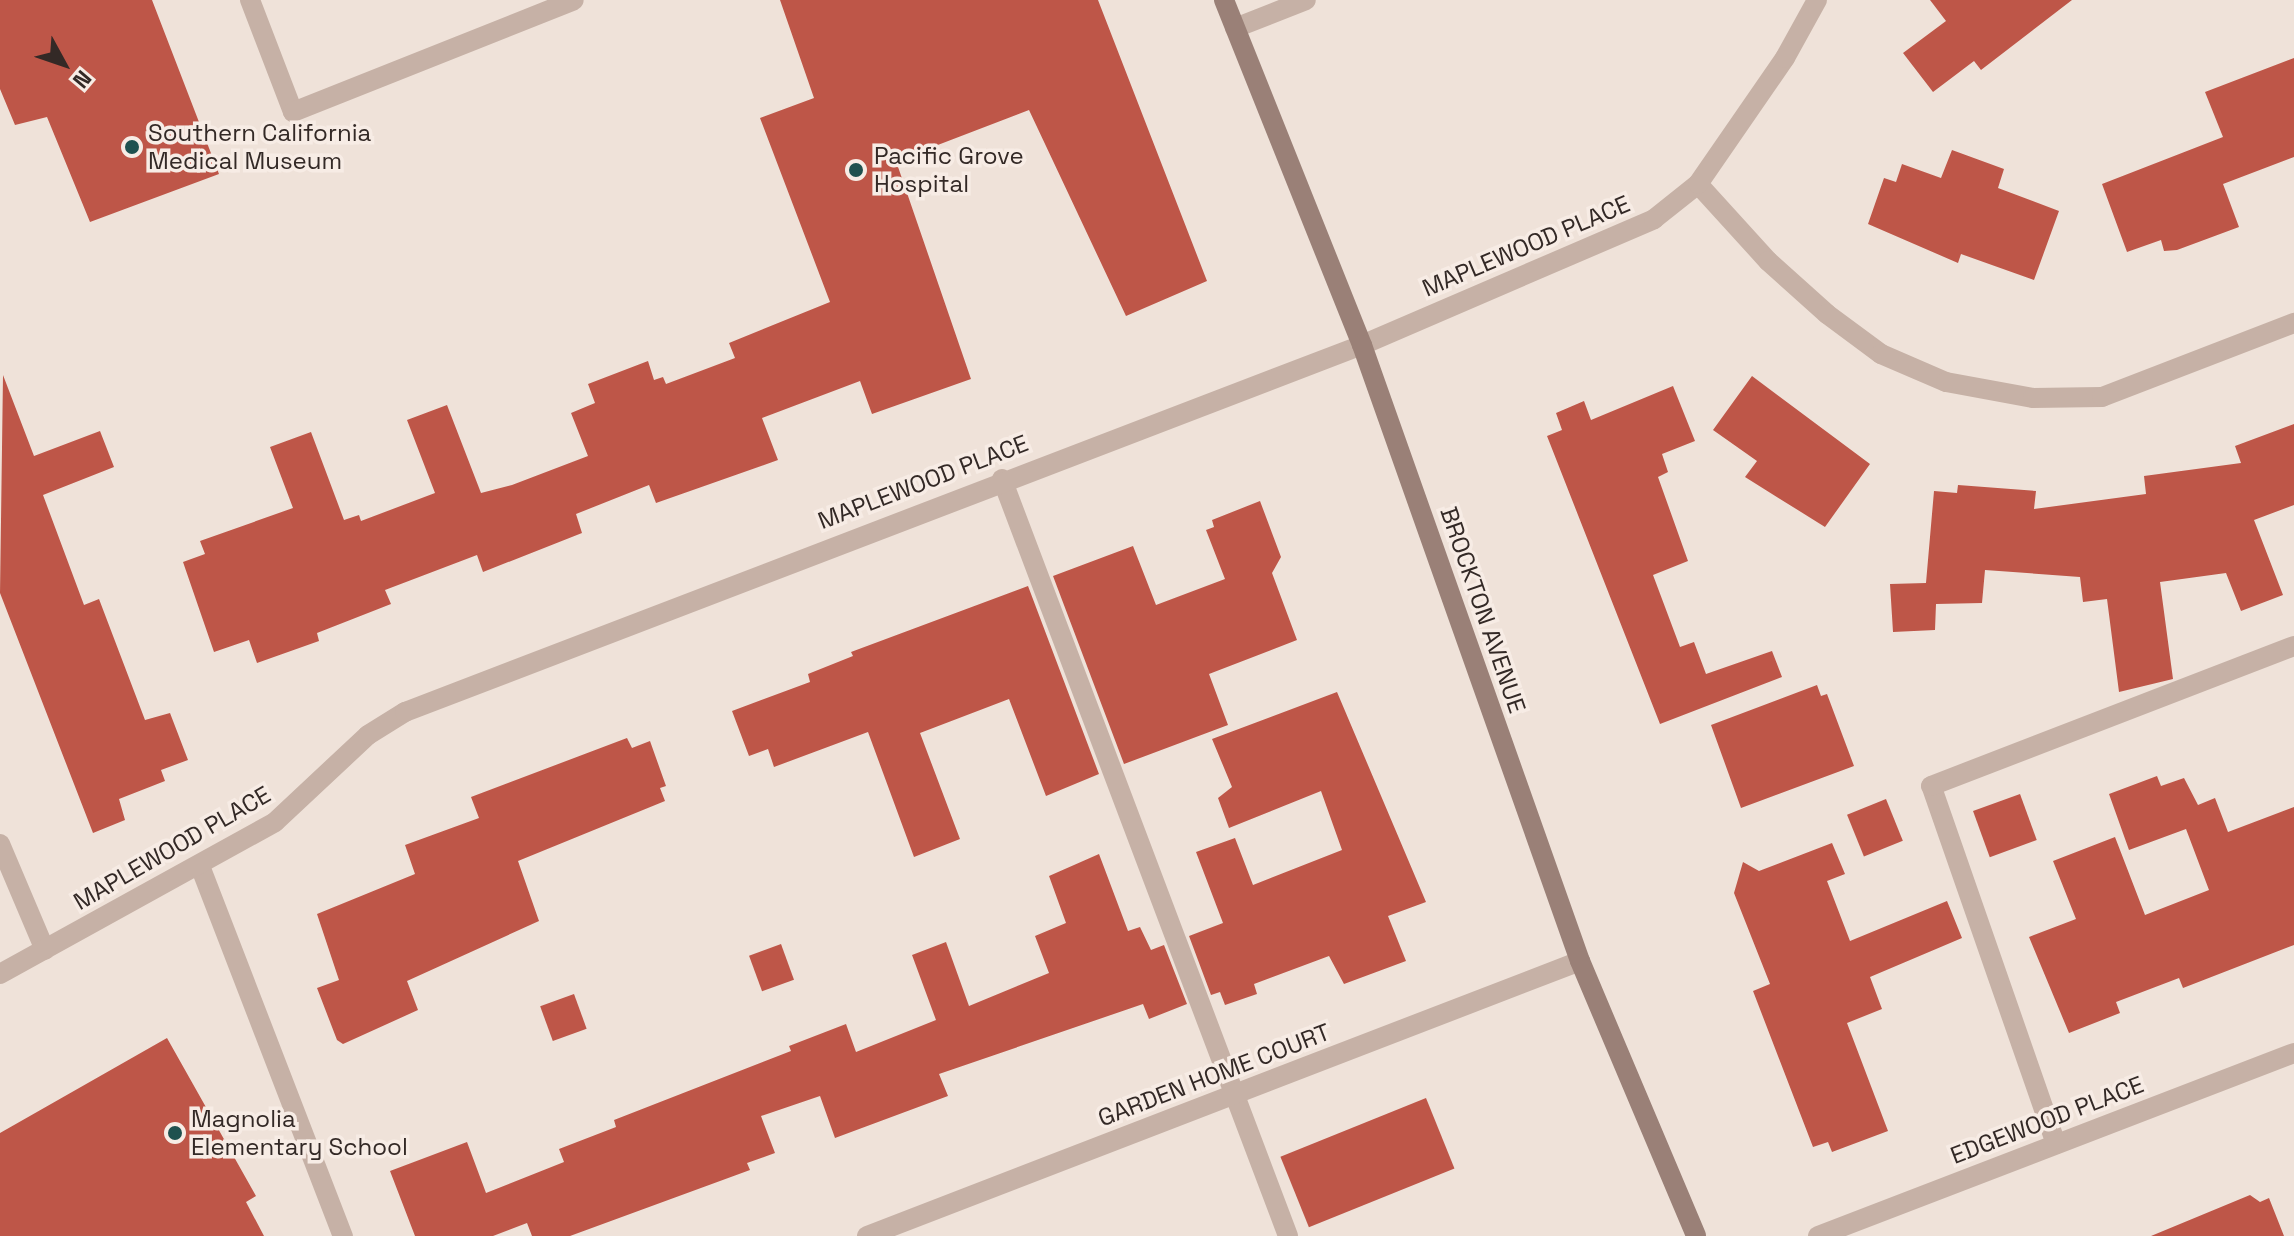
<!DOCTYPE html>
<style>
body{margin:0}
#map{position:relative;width:2294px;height:1236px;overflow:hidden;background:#efe2d9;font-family:"Space Grotesk",sans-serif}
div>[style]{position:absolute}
.building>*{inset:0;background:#be5648;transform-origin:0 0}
.service>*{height:20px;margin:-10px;padding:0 10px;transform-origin:10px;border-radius:10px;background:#c6b1a6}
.minor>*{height:20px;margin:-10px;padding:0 10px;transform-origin:10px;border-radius:10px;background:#c6b1a6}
.secondary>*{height:20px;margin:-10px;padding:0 10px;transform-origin:10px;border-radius:10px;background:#9a8077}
.dots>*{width:22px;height:22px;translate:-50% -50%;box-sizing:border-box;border:4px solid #f7ece5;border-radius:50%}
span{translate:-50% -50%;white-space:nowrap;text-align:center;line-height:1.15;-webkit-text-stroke:7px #f7ece5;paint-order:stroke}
.poi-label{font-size:24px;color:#332926}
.left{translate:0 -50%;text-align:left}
.street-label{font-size:24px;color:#332926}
.north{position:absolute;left:24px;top:24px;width:80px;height:80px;-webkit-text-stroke:6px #f7ece5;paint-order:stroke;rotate:130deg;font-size:22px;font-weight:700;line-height:32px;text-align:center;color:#332926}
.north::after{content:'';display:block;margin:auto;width:28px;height:36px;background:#332926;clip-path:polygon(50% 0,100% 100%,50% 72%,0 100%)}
</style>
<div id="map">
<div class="building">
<div style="clip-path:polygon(0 0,152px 0,219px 174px,90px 222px,47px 117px,15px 125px,0 89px)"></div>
<div style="clip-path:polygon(780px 0,1098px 0,1207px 281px,1126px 316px,1029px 110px,896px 161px,971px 379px,872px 414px,860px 381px,762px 418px,778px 460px,656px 503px,649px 485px,576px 514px,582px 533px,483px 572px,477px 555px,385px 590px,391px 604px,317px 633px,319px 641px,257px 663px,249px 640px,214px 652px,183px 562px,205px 554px,200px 541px,293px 508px,270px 447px,311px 432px,344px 520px,359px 515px,361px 521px,435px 493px,407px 420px,447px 405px,481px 493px,512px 485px,588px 456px,571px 413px,595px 403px,588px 384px,648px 361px,654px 380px,663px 377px,666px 384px,735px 358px,729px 343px,830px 302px,760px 118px,814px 98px)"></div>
<div style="clip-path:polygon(1930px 0,2072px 0,1981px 70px,1974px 61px,1933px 92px,1903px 53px,1946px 21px)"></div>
<div style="clip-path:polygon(2294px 58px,2294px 157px,2223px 184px,2239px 227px,2177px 250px,2164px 251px,2161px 240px,2127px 252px,2102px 184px,2223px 137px,2205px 92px)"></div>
<div style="clip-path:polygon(1952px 150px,2004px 169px,1998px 188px,2059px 211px,2034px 280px,1961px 254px,1958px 263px,1868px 224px,1884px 178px,1896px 182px,1902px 164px,1941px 178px)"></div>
<div style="clip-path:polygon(3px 375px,34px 456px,100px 431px,114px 467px,43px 495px,84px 605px,99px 599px,145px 720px,170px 713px,188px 760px,161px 770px,165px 781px,119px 799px,125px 820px,93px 833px,0 593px)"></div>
<div style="clip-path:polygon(1752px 376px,1870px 464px,1825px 527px,1745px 477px,1757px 461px,1713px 430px)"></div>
<div style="clip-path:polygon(1673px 386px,1695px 441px,1662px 454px,1668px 472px,1658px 477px,1688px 561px,1653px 575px,1680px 647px,1694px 642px,1706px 674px,1772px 651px,1782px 677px,1660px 724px,1547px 436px,1562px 430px,1556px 413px,1584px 401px,1591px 420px)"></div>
<div style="clip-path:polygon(2294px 424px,2294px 505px,2254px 520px,2283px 595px,2241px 611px,2226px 573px,2160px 582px,2173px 679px,2119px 692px,2107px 599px,2083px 602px,2080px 577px,1985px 570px,1982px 603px,1936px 604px,1935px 630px,1893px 632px,1890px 584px,1926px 583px,1934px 491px,1957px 493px,1958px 485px,2036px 491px,2034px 509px,2146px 494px,2144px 476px,2241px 463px,2235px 446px)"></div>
<div style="clip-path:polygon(1260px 501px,1281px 557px,1272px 573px,1297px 640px,1209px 674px,1228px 725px,1124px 764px,1053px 576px,1133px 546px,1156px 605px,1225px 579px,1206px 530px,1214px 527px,1212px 520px)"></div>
<div style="clip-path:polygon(1028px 586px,1099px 774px,1046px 796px,1009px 699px,920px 733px,960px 839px,914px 857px,868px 732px,774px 767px,768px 749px,749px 756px,732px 711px,810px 682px,808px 674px,853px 656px,851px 652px)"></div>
<div style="clip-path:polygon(1817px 685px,1821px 696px,1827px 694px,1854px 766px,1741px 808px,1711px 725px)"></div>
<div style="clip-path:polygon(1337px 692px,1426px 902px,1388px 916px,1406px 961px,1344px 984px,1329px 956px,1254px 984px,1257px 994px,1225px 1005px,1220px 992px,1211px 995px,1189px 936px,1223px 923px,1196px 852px,1235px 838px,1253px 885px,1342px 850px,1321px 791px,1229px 828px,1218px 798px,1232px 787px,1212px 739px)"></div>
<div style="clip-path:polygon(627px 738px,632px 748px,650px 741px,666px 786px,660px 788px,665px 801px,518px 861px,539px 921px,407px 981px,418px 1010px,343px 1044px,337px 1040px,317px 988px,339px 980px,317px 914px,415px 874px,405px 845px,479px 818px,471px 797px)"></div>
<div style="clip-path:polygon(2157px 776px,2161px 786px,2184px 778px,2198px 805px,2215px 798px,2228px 832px,2294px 807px,2294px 945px,2183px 988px,2179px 978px,2116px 1002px,2120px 1013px,2069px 1033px,2029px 937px,2076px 919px,2053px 861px,2115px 837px,2145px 915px,2209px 890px,2186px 829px,2129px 850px,2109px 794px)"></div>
<div style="left:2020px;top:794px;width:49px;height:50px;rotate:70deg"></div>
<div style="left:1886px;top:799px;width:45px;height:42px;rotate:68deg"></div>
<div style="clip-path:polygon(1832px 843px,1845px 874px,1827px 881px,1850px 941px,1947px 901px,1962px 938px,1870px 977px,1882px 1009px,1847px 1023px,1888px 1131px,1832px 1152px,1828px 1142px,1813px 1147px,1753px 991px,1770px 984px,1734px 893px,1743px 862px,1759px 871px)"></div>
<div style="clip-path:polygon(1099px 854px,1128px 931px,1140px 927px,1151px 950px,1164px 945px,1187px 1004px,1149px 1019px,1143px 1004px,939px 1074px,948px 1096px,835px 1138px,820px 1096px,761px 1116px,775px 1153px,747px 1163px,750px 1170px,570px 1236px,532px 1236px,527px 1223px,493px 1236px,415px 1236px,390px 1171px,467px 1142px,486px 1193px,564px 1162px,559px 1149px,616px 1127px,614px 1120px,791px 1051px,789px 1046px,846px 1024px,856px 1052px,936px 1020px,912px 955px,946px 942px,969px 1006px,1049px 973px,1035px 936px,1066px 923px,1049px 876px)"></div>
<div style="left:781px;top:944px;width:38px;height:34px;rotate:70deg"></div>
<div style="left:574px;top:994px;width:37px;height:36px;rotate:70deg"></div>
<div style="clip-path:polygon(167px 1038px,256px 1196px,246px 1202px,264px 1236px,0 1236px,0 1133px)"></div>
<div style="left:1426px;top:1098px;width:76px;height:157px;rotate:68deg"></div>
<div style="clip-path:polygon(2250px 1195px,2260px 1202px,2269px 1198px,2284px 1236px,2151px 1236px)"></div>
</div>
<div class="service">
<div style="left:250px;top:0;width:120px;rotate:69deg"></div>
<div style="left:293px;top:112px;width:302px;rotate:-21.7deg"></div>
<div style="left:1235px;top:28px;width:76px;rotate:-21.5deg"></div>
<div style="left:1002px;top:479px;width:809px;rotate:69.3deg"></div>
<div style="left:200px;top:866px;width:397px;rotate:68.9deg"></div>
<div style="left:2056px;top:1144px;width:379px;rotate:-109.2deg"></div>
<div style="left:1931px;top:786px;width:389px;rotate:-21.1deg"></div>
</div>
<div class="minor">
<div style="left:1698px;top:184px;width:104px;rotate:47.7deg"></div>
<div style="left:1768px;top:261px;width:79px;rotate:41.9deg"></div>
<div style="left:1827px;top:314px;width:67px;rotate:36.5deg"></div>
<div style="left:1881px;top:354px;width:71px;rotate:23.3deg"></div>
<div style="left:1946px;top:382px;width:88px;rotate:10.4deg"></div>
<div style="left:2033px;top:398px;width:69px;rotate:-0.8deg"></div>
<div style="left:2102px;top:397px;width:206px;rotate:-21.1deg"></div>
<div style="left:0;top:844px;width:115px;rotate:67deg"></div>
<div style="left:0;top:974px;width:314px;rotate:-28.9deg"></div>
<div style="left:275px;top:822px;width:127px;rotate:-43.1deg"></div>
<div style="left:368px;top:735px;width:44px;rotate:-31.9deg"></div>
<div style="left:405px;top:712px;width:1025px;rotate:-20.98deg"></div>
<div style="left:1362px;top:345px;width:318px;rotate:-23.3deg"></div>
<div style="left:1654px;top:219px;width:56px;rotate:-38.5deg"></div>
<div style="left:1698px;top:184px;width:153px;rotate:-55.4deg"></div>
<div style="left:1785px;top:58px;width:66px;rotate:-61.1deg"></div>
<div style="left:867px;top:1236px;width:764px;rotate:-21.09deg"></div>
<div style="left:1818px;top:1236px;width:510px;rotate:-21.03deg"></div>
</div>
<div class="secondary">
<div style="left:1224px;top:0;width:372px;rotate:68.2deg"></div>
<div style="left:1362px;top:345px;width:653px;rotate:70.51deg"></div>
<div style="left:1580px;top:961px;width:298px;rotate:67.1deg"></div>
</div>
<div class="dots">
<div style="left:132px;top:147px;background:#1f514f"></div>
<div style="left:856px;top:170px;background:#1f514f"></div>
<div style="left:175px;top:1133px;background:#1f514f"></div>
</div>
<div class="poi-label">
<span class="left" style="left:148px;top:147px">Southern California<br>Medical Museum</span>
<span class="left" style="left:874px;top:170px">Pacific Grove<br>Hospital</span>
<span class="left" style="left:191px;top:1133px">Magnolia<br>Elementary School</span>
</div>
<div class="street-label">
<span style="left:1526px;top:246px;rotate:-23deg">MAPLEWOOD PLACE</span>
<span style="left:923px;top:482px;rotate:-21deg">MAPLEWOOD PLACE</span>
<span style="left:1483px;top:610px;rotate:71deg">BROCKTON AVENUE</span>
<span style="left:172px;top:848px;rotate:-30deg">MAPLEWOOD PLACE</span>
<span style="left:1214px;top:1075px;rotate:-21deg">GARDEN HOME COURT</span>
<span style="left:2047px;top:1120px;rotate:-21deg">EDGEWOOD PLACE</span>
</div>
<div class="north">N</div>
</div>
